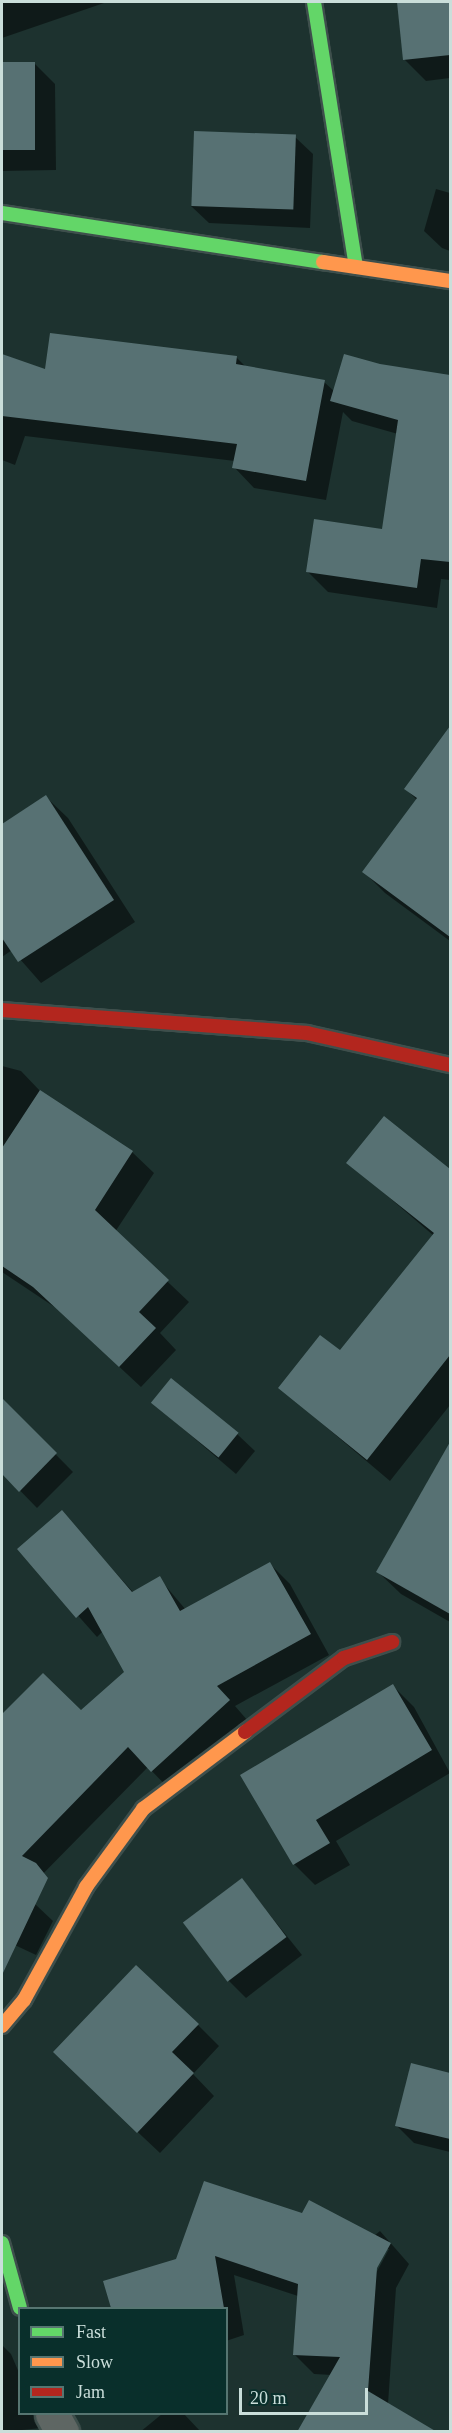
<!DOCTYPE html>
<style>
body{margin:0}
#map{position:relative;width:452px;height:2433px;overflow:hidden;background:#1d322f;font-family:Georgia,serif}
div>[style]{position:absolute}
.shadow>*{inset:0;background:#0007}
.building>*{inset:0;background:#577173;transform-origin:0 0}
.roads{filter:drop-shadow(2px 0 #3e4f4c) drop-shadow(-2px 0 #3e4f4c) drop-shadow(0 2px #3e4f4c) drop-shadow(0 -2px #3e4f4c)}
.street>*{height:33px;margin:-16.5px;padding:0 16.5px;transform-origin:16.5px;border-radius:16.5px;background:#5e6663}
.fast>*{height:14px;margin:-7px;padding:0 7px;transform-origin:7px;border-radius:7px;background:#63d668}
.slow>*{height:14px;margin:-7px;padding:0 7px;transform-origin:7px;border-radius:7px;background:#ff974d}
.jam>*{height:14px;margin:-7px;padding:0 7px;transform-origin:7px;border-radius:7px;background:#b3261e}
span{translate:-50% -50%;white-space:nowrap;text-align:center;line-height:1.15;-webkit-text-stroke:6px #092f2b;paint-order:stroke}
.frame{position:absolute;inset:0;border:3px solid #cadeda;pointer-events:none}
.legend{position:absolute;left:18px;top:2307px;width:210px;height:108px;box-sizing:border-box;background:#092f2b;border:2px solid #567571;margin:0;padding:8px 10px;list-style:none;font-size:18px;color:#cadeda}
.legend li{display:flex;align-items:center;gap:12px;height:30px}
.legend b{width:30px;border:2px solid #567571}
.scale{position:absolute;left:239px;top:2388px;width:129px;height:27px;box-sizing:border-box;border:3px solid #cadeda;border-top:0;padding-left:8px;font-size:18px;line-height:21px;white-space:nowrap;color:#cadeda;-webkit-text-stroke:4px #092f2b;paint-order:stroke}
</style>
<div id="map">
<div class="shadow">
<div style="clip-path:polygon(2px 2px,107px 2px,2px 38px)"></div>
<div style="clip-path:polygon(398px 2px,450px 2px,450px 78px,426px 81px,405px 60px)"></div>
<div style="clip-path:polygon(34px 63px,55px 84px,56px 170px,2px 171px,2px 64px)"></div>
<div style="clip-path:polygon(295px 137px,313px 154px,310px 228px,209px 223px,191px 206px)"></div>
<div style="clip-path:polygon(436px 189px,450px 193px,450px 251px,442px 248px,424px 231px)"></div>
<div style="clip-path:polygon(2px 355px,46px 372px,237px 358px,246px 367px,324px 382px,334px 391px,380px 366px,449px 376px,450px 580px,441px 579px,437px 608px,328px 592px,308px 572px,383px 531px,398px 434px,352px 421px,343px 412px,326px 500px,254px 488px,234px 467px,235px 461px,25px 436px,15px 465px,2px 460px)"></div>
<div style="clip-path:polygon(446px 734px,450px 738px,450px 941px,385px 893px,364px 872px,417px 800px,406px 789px)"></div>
<div style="clip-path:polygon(46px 797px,68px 818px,135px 922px,41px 983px,12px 950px,2px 957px,2px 826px)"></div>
<div style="clip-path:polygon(2px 1066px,21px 1071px,42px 1093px,132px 1152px,154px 1173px,115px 1232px,189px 1302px,160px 1333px,176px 1350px,141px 1387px,56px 1308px,2px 1272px)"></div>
<div style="clip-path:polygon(384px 1118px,450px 1171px,450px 1405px,390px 1481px,280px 1388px,340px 1352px,434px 1236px,348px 1162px)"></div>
<div style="clip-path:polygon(2px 1400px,73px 1472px,37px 1508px,2px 1472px)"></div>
<div style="clip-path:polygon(153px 1403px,237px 1434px,255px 1451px,236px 1474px)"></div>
<div style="clip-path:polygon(450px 1445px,450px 1622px,401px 1594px,378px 1572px)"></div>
<div style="clip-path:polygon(61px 1512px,133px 1592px,159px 1578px,186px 1610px,270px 1564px,290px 1584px,329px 1655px,235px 1706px,248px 1721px,171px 1791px,148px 1767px,32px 1885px,2px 1863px,2px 1717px,43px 1675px,81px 1712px,126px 1672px,103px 1631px,97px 1637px,19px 1549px)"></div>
<div style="clip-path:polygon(393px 1686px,414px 1707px,450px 1773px,336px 1841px,350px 1865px,315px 1885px,294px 1864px,242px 1776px)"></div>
<div style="clip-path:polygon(242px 1880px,302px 1955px,246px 1998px,228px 1980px)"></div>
<div style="clip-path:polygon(2px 1890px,35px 1904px,53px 1921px,36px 1955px,2px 1939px)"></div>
<div style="clip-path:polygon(198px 2025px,219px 2046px,193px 2074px,214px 2096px,160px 2153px,76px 2074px)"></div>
<div style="clip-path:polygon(412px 2065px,450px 2075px,450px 2152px,414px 2143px,397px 2126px)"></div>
<div style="clip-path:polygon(evenodd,380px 2231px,409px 2264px,396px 2288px,388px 2404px,332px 2375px,314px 2374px,294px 2354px,301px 2297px,234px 2275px,244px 2335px,226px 2341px,226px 2308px,112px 2308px,105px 2282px,177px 2260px,374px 2236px,380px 2231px,386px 2249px,389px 2249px,375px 2275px,372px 2274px,386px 2249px)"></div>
<div style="clip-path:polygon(2px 2345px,11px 2354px,20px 2375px,20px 2414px,35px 2414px,42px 2428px,2px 2432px)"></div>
<div style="clip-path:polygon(162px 2414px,184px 2414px,201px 2432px,140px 2432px)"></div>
</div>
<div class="building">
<div style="clip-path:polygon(397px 2px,450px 2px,450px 55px,403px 60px)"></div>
<div style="left:2px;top:62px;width:33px;height:88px"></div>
<div style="left:194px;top:131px;width:102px;height:75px;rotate:2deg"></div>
<div style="clip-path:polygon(50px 333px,237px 356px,236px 364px,325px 380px,306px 481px,232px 468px,237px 444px,2px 416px,2px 354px,45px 369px)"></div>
<div style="clip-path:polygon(344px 354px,380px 364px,450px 375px,450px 562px,421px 559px,417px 588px,306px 572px,314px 519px,382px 529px,398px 420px,330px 401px)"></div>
<div style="clip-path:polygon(450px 726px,450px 937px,362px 872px,417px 798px,404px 789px)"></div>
<div style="clip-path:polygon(46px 795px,114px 900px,18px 962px,2px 938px,2px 824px)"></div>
<div style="clip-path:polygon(40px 1090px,133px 1151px,95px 1210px,169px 1280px,139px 1312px,156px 1328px,119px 1367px,33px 1287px,2px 1266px,2px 1148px)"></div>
<div style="clip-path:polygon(384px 1116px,450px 1169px,450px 1355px,367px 1460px,278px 1388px,320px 1335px,340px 1350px,434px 1233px,346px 1163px)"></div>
<div style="left:171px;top:1378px;width:87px;height:32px;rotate:39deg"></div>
<div style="clip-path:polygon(2px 1398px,57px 1453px,19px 1492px,2px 1474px)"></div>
<div style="clip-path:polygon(450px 1442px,450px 1614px,376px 1572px)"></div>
<div style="clip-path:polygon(62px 1510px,132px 1592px,160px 1576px,180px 1611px,270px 1562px,311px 1634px,217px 1686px,230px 1700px,151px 1772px,128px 1747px,22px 1856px,36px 1863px,48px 1878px,2px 1975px,2px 1714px,43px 1673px,81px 1710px,124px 1672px,88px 1607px,76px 1618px,17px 1549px)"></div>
<div style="clip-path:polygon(393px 1684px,432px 1750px,316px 1820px,330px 1843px,293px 1865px,240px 1775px)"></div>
<div style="left:242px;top:1878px;width:74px;height:74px;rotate:53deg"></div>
<div style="clip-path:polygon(136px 1965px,199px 2024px,172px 2052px,194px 2073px,137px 2133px,53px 2052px)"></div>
<div style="clip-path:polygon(411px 2063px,450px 2073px,450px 2139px,395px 2126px)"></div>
<div style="clip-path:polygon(204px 2181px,302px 2213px,309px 2200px,391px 2243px,377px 2268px,368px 2391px,437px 2432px,297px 2432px,340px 2357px,293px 2355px,298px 2284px,215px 2256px,224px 2308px,111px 2308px,103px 2281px,176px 2259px)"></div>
</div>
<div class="roads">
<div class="street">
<div style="left:52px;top:2414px;width:21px;rotate:61deg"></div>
</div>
<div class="fast">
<div style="left:314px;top:2px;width:268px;rotate:81deg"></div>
<div style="left:2px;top:213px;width:325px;rotate:8.7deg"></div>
<div style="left:2px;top:2243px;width:67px;rotate:74.5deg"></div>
</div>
<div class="slow">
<div style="left:323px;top:262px;width:128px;rotate:8.5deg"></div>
<div style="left:2px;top:2026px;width:34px;rotate:-50deg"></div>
<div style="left:24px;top:2000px;width:129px;rotate:-61.2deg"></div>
<div style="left:86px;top:1887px;width:97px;rotate:-53.8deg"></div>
<div style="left:143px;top:1809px;width:128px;rotate:-37deg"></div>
</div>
<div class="jam">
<div style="left:2px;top:1010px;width:306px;rotate:4.3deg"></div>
<div style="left:307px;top:1033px;width:147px;rotate:12.6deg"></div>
<div style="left:245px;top:1732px;width:124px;rotate:-36.8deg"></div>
<div style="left:344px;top:1658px;width:51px;rotate:-18.4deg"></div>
</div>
</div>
<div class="frame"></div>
<ul class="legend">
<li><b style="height:8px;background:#63d668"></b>Fast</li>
<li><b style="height:8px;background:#ff974d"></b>Slow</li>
<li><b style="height:8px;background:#b3261e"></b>Jam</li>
</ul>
<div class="scale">20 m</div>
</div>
